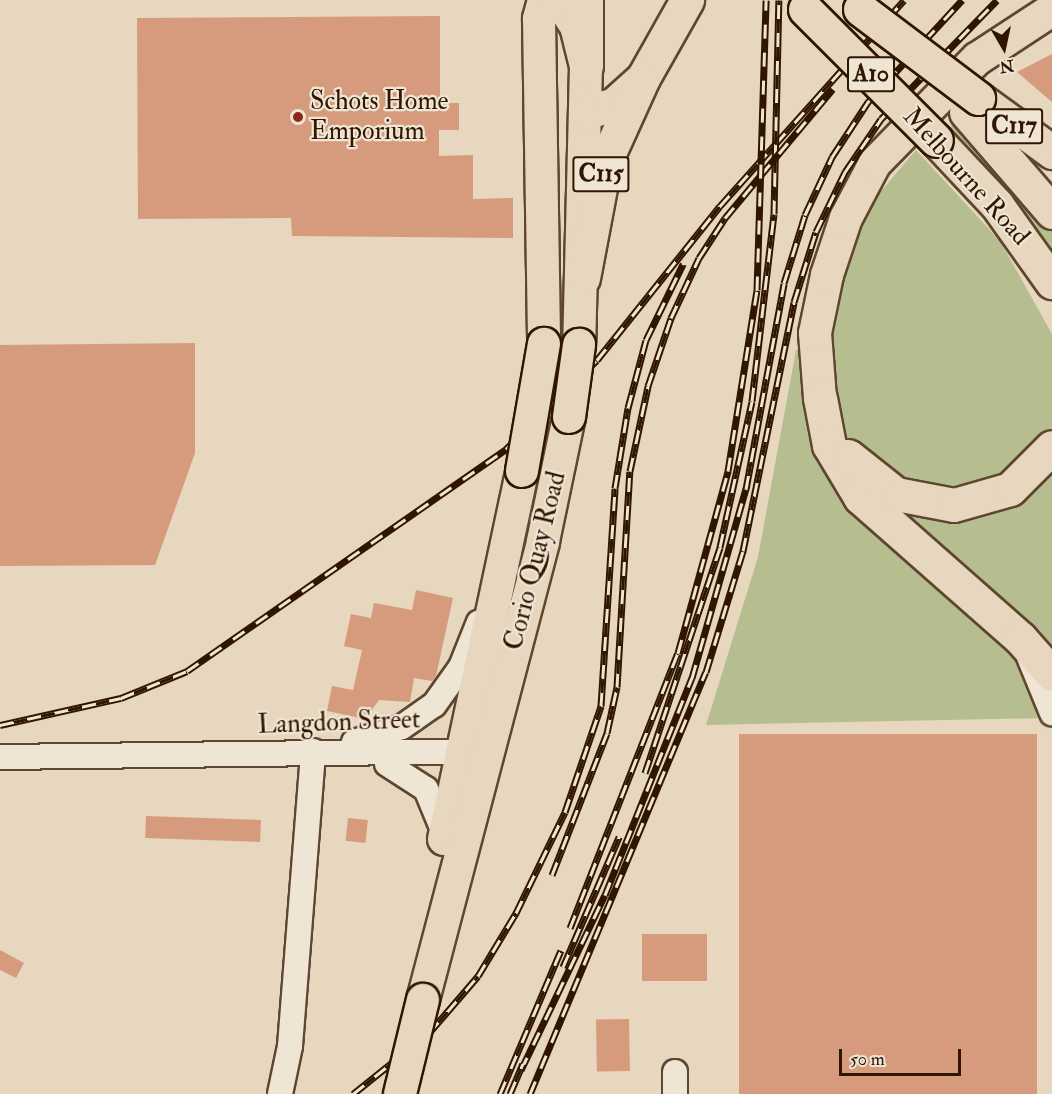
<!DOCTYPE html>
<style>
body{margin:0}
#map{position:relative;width:1052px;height:1094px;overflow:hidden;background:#e6d7be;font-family:"IM FELL Double Pica",serif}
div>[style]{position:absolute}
.green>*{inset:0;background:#b6be90}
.building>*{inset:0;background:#d69b7c;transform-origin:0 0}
.roads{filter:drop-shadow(2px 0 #5e4630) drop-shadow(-2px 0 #5e4630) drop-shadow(0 2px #5e4630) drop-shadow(0 -2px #5e4630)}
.minor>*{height:24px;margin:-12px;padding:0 12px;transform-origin:12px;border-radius:12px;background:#efe5d5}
.major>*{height:32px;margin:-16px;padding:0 16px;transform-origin:16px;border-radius:16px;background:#e6d7be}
.highway>*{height:33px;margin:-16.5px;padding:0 16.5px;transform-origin:16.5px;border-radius:16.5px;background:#e6d7be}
.rail>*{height:7px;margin-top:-3.5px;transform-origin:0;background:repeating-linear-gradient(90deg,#efe5d5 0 14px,#301600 0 28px);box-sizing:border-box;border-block:2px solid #301600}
.bridges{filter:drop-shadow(2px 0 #301600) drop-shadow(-2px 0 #301600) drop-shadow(0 2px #301600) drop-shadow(0 -2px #301600)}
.major-bridge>*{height:32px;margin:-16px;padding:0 16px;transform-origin:16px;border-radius:16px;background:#e6d7be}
.highway-bridge>*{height:33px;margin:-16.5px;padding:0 16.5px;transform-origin:16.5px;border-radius:16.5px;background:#e6d7be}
.dots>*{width:16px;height:16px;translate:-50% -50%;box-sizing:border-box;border:3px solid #efe5d5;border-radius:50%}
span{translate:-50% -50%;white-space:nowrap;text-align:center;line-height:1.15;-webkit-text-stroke:4.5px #efe5d5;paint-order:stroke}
.shield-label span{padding:2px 4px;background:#efe5d5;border:2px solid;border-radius:4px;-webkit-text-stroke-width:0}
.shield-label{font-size:24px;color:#301600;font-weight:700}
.poi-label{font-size:26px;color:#301600}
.left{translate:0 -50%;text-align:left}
.street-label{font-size:26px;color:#301600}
.north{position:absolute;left:974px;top:18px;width:60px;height:60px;-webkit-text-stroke:4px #efe5d5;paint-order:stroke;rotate:171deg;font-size:16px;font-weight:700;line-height:24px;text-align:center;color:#301600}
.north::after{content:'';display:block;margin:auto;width:21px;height:27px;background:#301600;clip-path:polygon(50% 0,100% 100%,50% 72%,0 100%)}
.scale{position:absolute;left:839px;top:1049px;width:122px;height:27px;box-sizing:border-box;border:3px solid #301600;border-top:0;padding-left:8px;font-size:18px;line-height:21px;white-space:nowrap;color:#301600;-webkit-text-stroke:4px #efe5d5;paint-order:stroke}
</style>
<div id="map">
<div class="green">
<div style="clip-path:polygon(954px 122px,1021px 187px,1052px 230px,1052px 253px,1018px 204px,950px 128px)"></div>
<div style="clip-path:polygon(916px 150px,1000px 241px,1052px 334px,1052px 729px,1048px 718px,706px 725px,758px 557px,796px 350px,823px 333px,855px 222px)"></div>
</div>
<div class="building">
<div style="clip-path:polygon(440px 16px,440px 103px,459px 103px,459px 130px,439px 130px,439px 156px,473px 155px,473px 199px,513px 198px,513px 238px,292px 236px,291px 218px,138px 219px,137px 18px)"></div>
<div style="clip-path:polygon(1052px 54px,1052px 102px,1017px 72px)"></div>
<div style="clip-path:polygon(195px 343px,195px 453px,155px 565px,0 566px,0 345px)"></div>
<div style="clip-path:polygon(416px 590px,453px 598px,436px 676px,432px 681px,414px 678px,410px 702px,379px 700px,365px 719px,327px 711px,332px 686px,353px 690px,362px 650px,344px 646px,351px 614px,371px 618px,374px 603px,412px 610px)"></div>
<div style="left:1037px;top:734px;width:360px;height:298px;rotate:90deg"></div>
<div style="left:146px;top:816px;width:115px;height:22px;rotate:2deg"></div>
<div style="left:348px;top:818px;width:20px;height:23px;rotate:6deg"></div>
<div style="left:707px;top:934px;width:47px;height:65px;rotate:90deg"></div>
<div style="clip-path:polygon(0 950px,24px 963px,16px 978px,0 970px)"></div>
<div style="left:629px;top:1019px;width:52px;height:33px;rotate:89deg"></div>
</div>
<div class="roads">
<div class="minor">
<div style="left:1029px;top:657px;width:61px;rotate:67.7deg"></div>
<div style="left:354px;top:742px;width:50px;rotate:-17.4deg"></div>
<div style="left:402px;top:727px;width:39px;rotate:-35deg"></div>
<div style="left:434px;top:705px;width:47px;rotate:-54.6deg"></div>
<div style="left:461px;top:667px;width:48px;rotate:-68.2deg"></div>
<div style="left:0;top:757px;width:480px;rotate:-0.7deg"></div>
<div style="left:387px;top:764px;width:46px;rotate:32.7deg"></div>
<div style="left:426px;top:789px;width:50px;rotate:67.6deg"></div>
<div style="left:280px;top:1094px;width:49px;rotate:-78.2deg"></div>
<div style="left:290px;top:1046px;width:296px;rotate:-85.5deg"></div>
<div style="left:675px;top:1094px;width:22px;rotate:-90deg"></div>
</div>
<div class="major">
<div style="left:544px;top:0;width:20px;rotate:105deg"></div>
<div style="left:539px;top:19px;width:325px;rotate:89.1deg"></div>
<div style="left:559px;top:0;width:31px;rotate:57deg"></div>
<div style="left:576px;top:26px;width:41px;rotate:76deg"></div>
<div style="left:586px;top:66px;width:279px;rotate:91.4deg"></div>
<div style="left:820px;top:398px;width:65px;rotate:-94.4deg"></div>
<div style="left:815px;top:333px;width:59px;rotate:-78.3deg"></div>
<div style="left:827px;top:275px;width:60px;rotate:-71.6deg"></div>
<div style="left:846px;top:218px;width:62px;rotate:-62.2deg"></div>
<div style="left:875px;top:163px;width:146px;rotate:-45.6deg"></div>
<div style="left:977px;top:59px;width:90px;rotate:-33.2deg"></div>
<div style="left:444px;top:839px;width:376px;rotate:-78deg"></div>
<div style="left:423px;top:1000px;width:474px;rotate:-75.3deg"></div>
<div style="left:543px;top:541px;width:127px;rotate:-78.2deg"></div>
</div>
<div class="highway">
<div style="left:586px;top:66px;width:66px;rotate:-90deg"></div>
<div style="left:978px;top:98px;width:92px;rotate:36.1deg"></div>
<div style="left:586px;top:112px;width:28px;rotate:-15deg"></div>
<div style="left:613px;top:105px;width:40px;rotate:-42deg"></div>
<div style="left:643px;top:78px;width:90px;rotate:-60.6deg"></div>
<div style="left:966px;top:112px;width:132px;rotate:49.3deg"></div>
<div style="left:936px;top:140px;width:89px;rotate:46.8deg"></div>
<div style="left:997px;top:205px;width:95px;rotate:54.5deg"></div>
<div style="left:583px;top:278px;width:118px;rotate:-79.3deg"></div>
<div style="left:605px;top:162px;width:92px;rotate:-65.7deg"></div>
<div style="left:820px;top:398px;width:48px;rotate:79.2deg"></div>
<div style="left:829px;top:445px;width:61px;rotate:59.2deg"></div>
<div style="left:860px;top:497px;width:213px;rotate:41.4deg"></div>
<div style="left:1020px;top:638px;width:48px;rotate:48.4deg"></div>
<div style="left:848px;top:456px;width:61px;rotate:38.4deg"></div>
<div style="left:896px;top:494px;width:59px;rotate:10.7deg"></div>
<div style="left:954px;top:505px;width:58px;rotate:-15.9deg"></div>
<div style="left:1010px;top:489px;width:59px;rotate:-45deg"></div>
</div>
</div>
<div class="rail">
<div style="left:0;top:725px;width:124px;rotate:-12.6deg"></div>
<div style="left:121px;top:698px;width:71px;rotate:-22.2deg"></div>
<div style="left:187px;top:671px;width:389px;rotate:-34.8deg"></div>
<div style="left:506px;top:449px;width:127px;rotate:-44.4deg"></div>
<div style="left:597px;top:360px;width:197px;rotate:-51.4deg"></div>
<div style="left:720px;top:206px;width:276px;rotate:-48.2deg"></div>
<div style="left:645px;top:773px;width:238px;rotate:-71.6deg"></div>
<div style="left:720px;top:547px;width:149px;rotate:-77.6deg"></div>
<div style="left:752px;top:401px;width:188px;rotate:-83.3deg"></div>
<div style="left:774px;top:214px;width:214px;rotate:-88.7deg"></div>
<div style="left:552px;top:875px;width:152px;rotate:-68.8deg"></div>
<div style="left:607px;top:733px;width:47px;rotate:-77.7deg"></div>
<div style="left:617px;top:687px;width:216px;rotate:-86.6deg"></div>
<div style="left:630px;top:471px;width:87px;rotate:-78deg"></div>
<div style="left:648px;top:386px;width:72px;rotate:-71.3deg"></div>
<div style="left:671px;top:318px;width:66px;rotate:-65deg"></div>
<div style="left:699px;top:258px;width:48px;rotate:-57deg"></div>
<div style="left:725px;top:218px;width:168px;rotate:-50.1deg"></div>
<div style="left:570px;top:928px;width:295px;rotate:-68.6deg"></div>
<div style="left:678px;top:653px;width:189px;rotate:-74.6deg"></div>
<div style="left:728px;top:471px;width:183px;rotate:-80.9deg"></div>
<div style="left:757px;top:290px;width:290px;rotate:-88.2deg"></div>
<div style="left:563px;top:967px;width:142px;rotate:-66.7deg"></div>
<div style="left:521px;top:1070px;width:194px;rotate:-64.4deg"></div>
<div style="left:605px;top:895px;width:234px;rotate:-68.2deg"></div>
<div style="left:692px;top:678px;width:197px;rotate:-74.1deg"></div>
<div style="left:746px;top:489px;width:209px;rotate:-79.5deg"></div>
<div style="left:784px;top:283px;width:71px;rotate:-72.8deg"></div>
<div style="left:805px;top:215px;width:64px;rotate:-65deg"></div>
<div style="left:832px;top:157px;width:66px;rotate:-56.8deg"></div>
<div style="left:868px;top:102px;width:139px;rotate:-47.3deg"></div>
<div style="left:353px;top:1094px;width:97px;rotate:-38.8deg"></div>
<div style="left:429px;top:1033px;width:75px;rotate:-49.3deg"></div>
<div style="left:478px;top:976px;width:74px;rotate:-58.9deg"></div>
<div style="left:516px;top:913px;width:112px;rotate:-64.1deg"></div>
<div style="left:565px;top:812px;width:112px;rotate:-71.2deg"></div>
<div style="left:601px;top:706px;width:218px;rotate:-86.3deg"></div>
<div style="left:615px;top:488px;width:81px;rotate:-80.8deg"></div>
<div style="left:628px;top:408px;width:70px;rotate:-75.2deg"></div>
<div style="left:646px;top:340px;width:85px;rotate:-64deg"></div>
<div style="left:500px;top:1094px;width:156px;rotate:-67deg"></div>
<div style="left:510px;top:1094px;width:33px;rotate:-67deg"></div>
<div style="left:530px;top:1094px;width:457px;rotate:-67.4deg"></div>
<div style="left:706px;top:672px;width:127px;rotate:-73deg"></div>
<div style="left:743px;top:551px;width:254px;rotate:-78.4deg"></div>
<div style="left:794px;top:302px;width:73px;rotate:-72.6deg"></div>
<div style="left:816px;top:232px;width:67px;rotate:-64.2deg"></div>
<div style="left:845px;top:172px;width:64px;rotate:-55.8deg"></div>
<div style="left:881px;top:119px;width:166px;rotate:-45.7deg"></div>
</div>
<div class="bridges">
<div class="major-bridge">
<div style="left:569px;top:417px;width:73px;rotate:-82.1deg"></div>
<div style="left:522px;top:471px;width:129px;rotate:-80.2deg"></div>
<div style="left:400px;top:1094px;width:97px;rotate:-76.3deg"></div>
</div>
<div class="highway-bridge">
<div style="left:805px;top:9px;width:185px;rotate:45deg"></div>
<div style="left:860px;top:9px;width:148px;rotate:37deg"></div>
</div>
</div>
<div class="dots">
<div style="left:298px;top:117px;background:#8f2418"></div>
</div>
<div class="shield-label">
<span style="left:871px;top:74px">A10</span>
<span style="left:1014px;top:126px">C117</span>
<span style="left:601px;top:174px">C115</span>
</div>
<div class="poi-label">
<span class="left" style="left:310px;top:117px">Schots Home<br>Emporium</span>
</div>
<div class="street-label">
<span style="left:966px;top:177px;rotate:48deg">Melbourne Road</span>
<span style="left:536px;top:561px;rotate:-76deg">Corio Quay Road</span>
<span style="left:339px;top:723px;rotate:-2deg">Langdon Street</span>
</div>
<div class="north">N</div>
<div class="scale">50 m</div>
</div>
